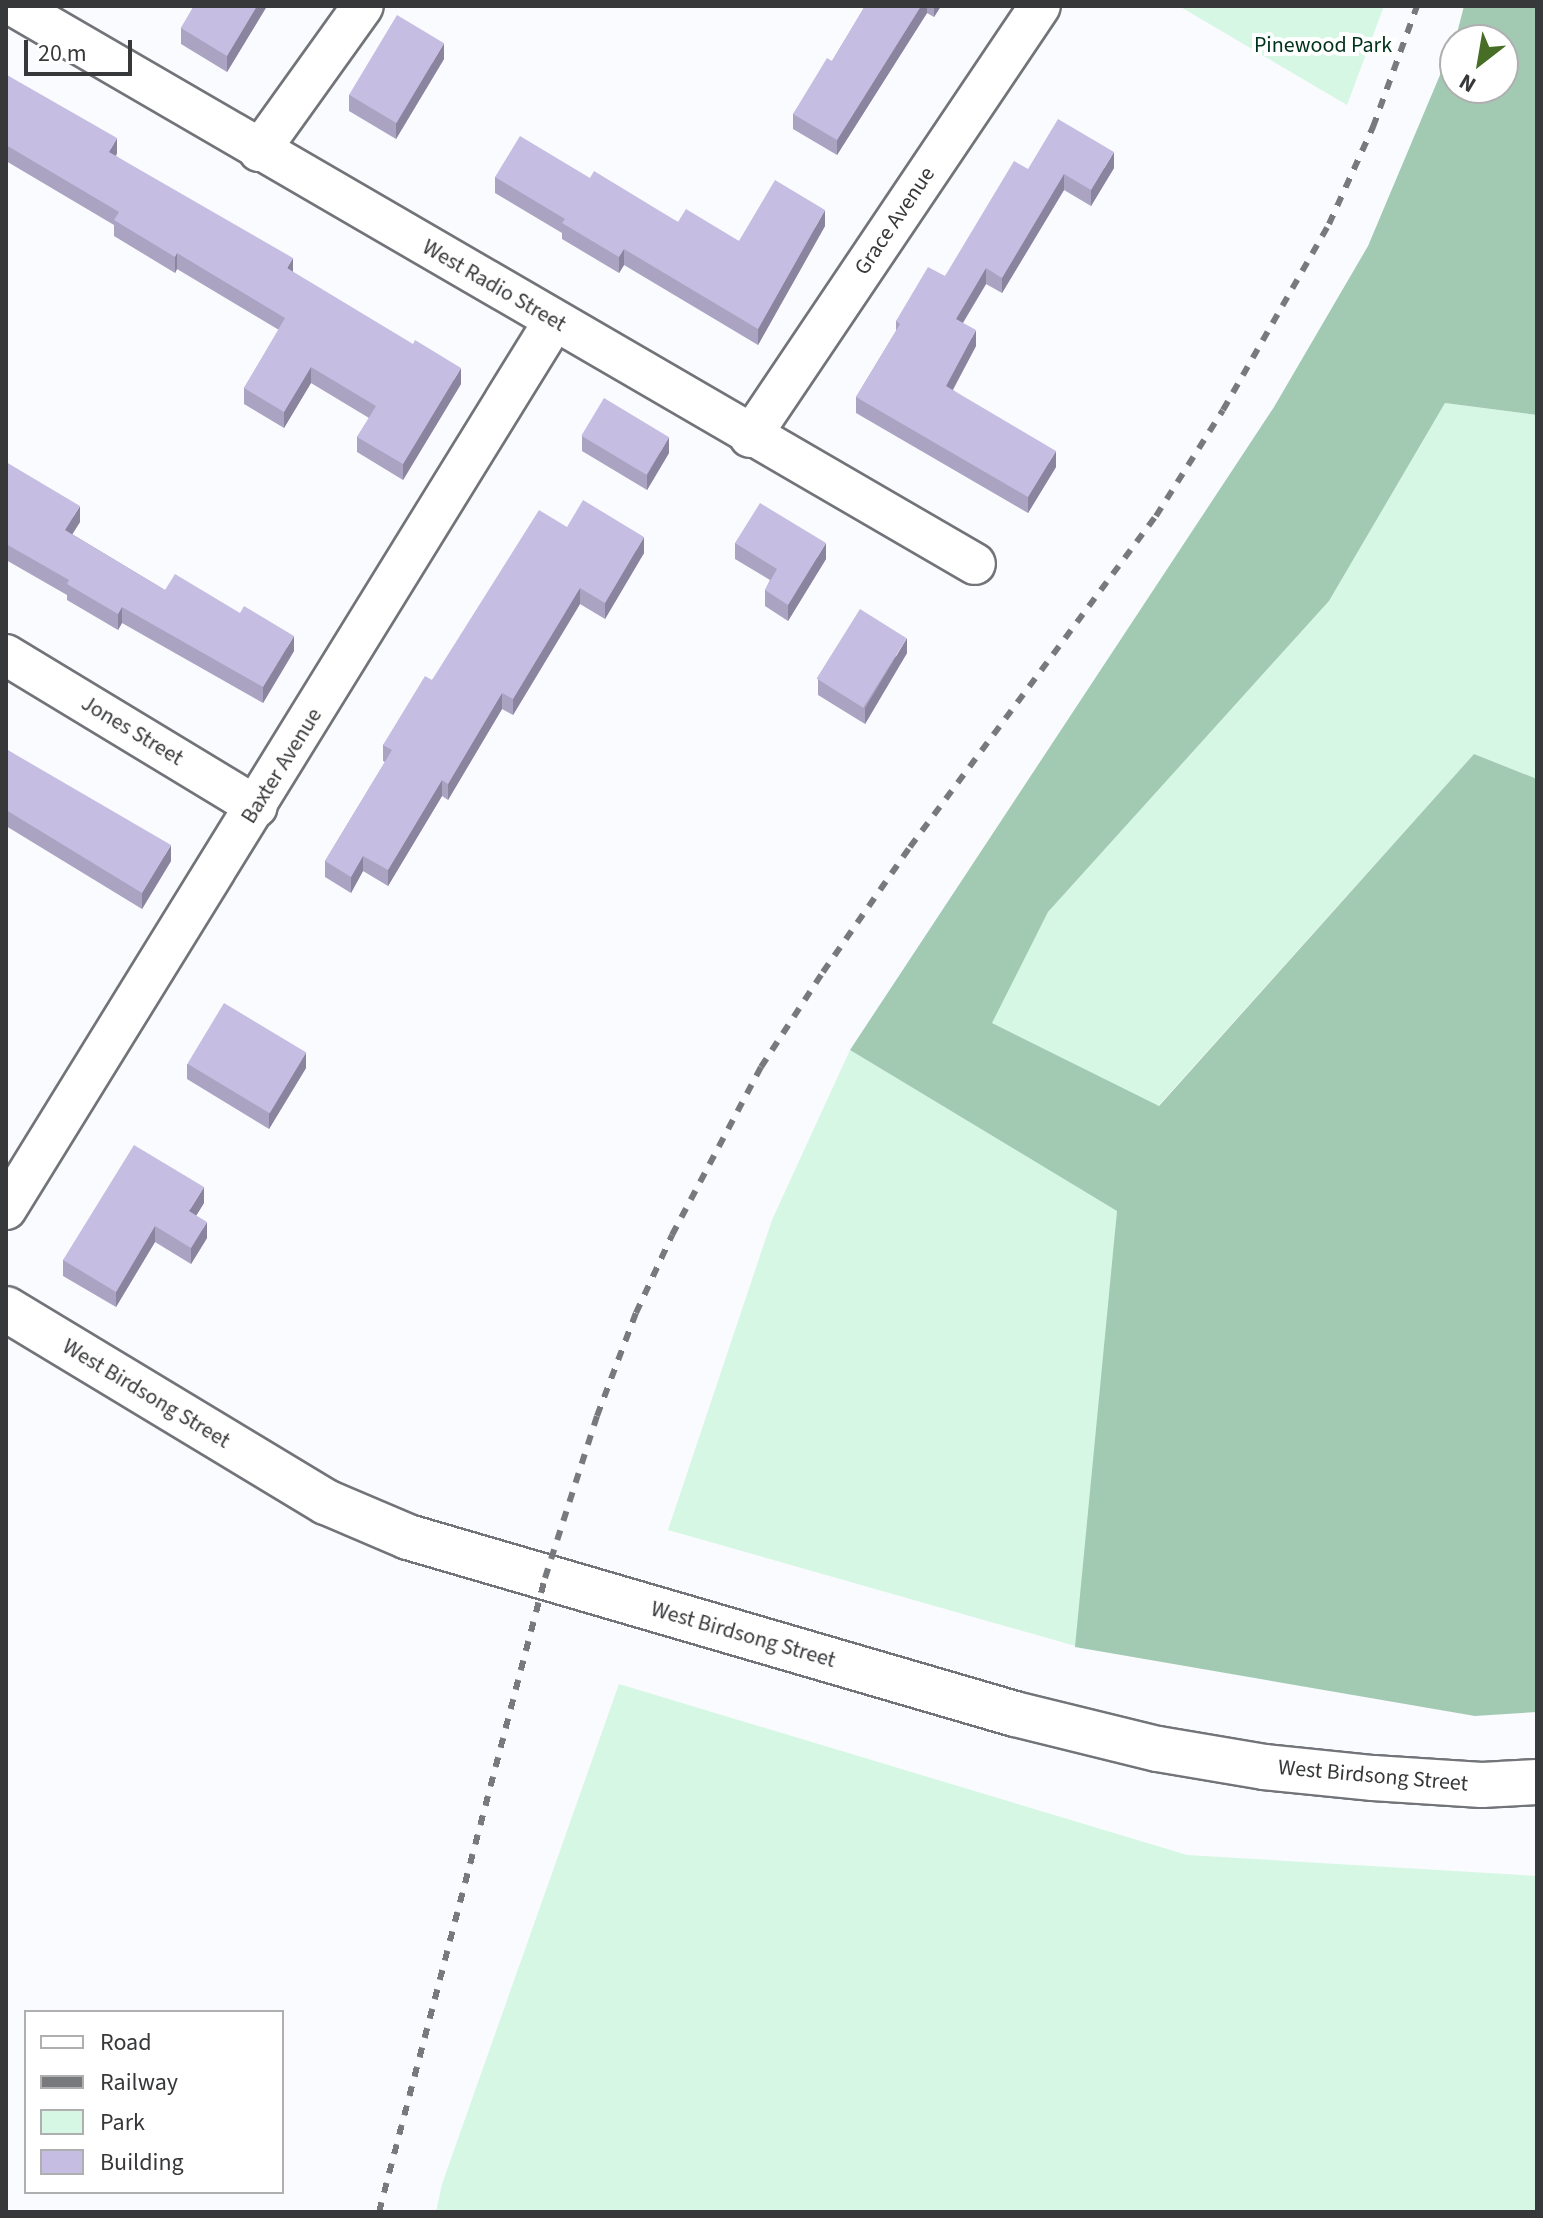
<!DOCTYPE html>
<style>
body{margin:0}
#map{position:relative;width:1543px;height:2218px;overflow:hidden;background:#fafbff;font-family:"Source Sans 3",sans-serif}
div>[style]{position:absolute}
.green>*{inset:0;background:#d6f7e3}
.forest>*{inset:0;background:#a2cab3}
.roads{filter:drop-shadow(2px 0 #727479) drop-shadow(-2px 0 #727479) drop-shadow(0 2px #727479) drop-shadow(0 -2px #727479)}
.street>*{height:40px;margin:-20px;padding:0 20px;transform-origin:20px;border-radius:20px;background:#fff}
.secondary>*{height:44px;margin:-22px;padding:0 22px;transform-origin:22px;border-radius:22px;background:#fff}
.rail>*{height:6px;margin-top:-3px;transform-origin:0;background:repeating-linear-gradient(90deg,#78797c 0 10px,transparent 0 20px)}
.wall>*{inset:0;background:#aaa3c2}
.shaded-wall>*{inset:0;background:#8b849e}
.building>*{inset:0;background:#c6bde2;transform-origin:0 0}
span{translate:-50% -50%;white-space:nowrap;text-align:center;line-height:1.15;-webkit-text-stroke:8px #fff;paint-order:stroke}
.park-label{font-size:22px;color:#00331d}
.street-label{font-size:22px;color:#37383a}
.frame{position:absolute;inset:0;border:8px solid #37383a;pointer-events:none}
.legend{position:absolute;left:24px;top:2010px;width:260px;height:184px;box-sizing:border-box;background:#fff;border:2px solid #afafb0;margin:0;padding:10px 14px;list-style:none;font-size:24px;color:#37383a}
.legend li{display:flex;align-items:center;gap:16px;height:40px}
.legend b{width:40px;border:2px solid #afafb0}
.north{position:absolute;left:1439px;top:24px;width:80px;height:80px;box-sizing:border-box;background:#fff;border:2px solid #afafb0;border-radius:50%;rotate:211deg;font-size:22px;font-weight:700;line-height:32px;text-align:center;color:#37383a}
.north::after{content:'';display:block;margin:auto;width:28px;height:36px;background:#476d26;clip-path:polygon(50% 0,100% 100%,50% 72%,0 100%)}
.scale{position:absolute;left:24px;top:40px;width:108px;height:36px;box-sizing:border-box;border:4px solid #37383a;border-top:0;padding-left:10px;font-size:24px;line-height:28px;white-space:nowrap;color:#37383a;-webkit-text-stroke:6px #fff;paint-order:stroke}
</style>
<div id="map">
<div class="green">
<div style="clip-path:polygon(1179px 6px,1384px 6px,1347px 105px)"></div>
<div style="clip-path:polygon(1445px 403px,1537px 415px,1537px 779px,1474px 754px,1158px 1106px,991px 1023px,1048px 912px,1329px 601px)"></div>
<div style="clip-path:polygon(850px 1050px,1117px 1210px,1086px 1649px,668px 1530px,772px 1220px)"></div>
<div style="clip-path:polygon(619px 1684px,1187px 1855px,1537px 1876px,1537px 2212px,436px 2212px,442px 2184px)"></div>
</div>
<div class="forest">
<div style="clip-path:polygon(evenodd,1464px 6px,1537px 6px,1537px 415px,1445px 403px,1329px 601px,1048px 912px,992px 1023px,1159px 1106px,1474px 754px,1537px 779px,1537px 1712px,1475px 1716px,1075px 1647px,1117px 1211px,850px 1050px,1274px 407px,1368px 246px,1456px 37px,1464px 6px,1455px 40px,1503px 40px,1503px 88px,1455px 88px,1455px 40px)"></div>
</div>
<div class="roads">
<div class="street">
<div style="left:14px;top:6px;width:1111px;rotate:30.14deg"></div>
<div style="left:259px;top:151px;width:178px;rotate:-54.4deg"></div>
<div style="left:750px;top:437px;width:519px;rotate:-56.07deg"></div>
<div style="left:6px;top:655px;width:293px;rotate:31.2deg"></div>
<div style="left:6px;top:1209px;width:1043px;rotate:-58.32deg"></div>
</div>
<div class="secondary">
<div style="left:6px;top:1309px;width:374px;rotate:31.1deg"></div>
<div style="left:326px;top:1502px;width:89px;rotate:23.1deg"></div>
<div style="left:408px;top:1537px;width:632px;rotate:16.26deg"></div>
<div style="left:1015px;top:1714px;width:147px;rotate:13.8deg"></div>
<div style="left:1158px;top:1749px;width:108px;rotate:9.6deg"></div>
<div style="left:1264px;top:1767px;width:110px;rotate:5.8deg"></div>
<div style="left:1373px;top:1778px;width:109px;rotate:3.7deg"></div>
<div style="left:1482px;top:1785px;width:55px;rotate:-3.1deg"></div>
</div>
</div>
<div class="rail">
<div style="left:379px;top:2212px;width:655px;rotate:-75.33deg"></div>
<div style="left:545px;top:1578px;width:170px;rotate:-72.2deg"></div>
<div style="left:597px;top:1416px;width:110px;rotate:-69.3deg"></div>
<div style="left:636px;top:1313px;width:86px;rotate:-65.2deg"></div>
<div style="left:672px;top:1235px;width:190px;rotate:-62.1deg"></div>
<div style="left:761px;top:1067px;width:113px;rotate:-56.9deg"></div>
<div style="left:823px;top:972px;width:152px;rotate:-55.2deg"></div>
<div style="left:910px;top:847px;width:412px;rotate:-53.4deg"></div>
<div style="left:1156px;top:516px;width:125px;rotate:-57.7deg"></div>
<div style="left:1223px;top:410px;width:214px;rotate:-60.3deg"></div>
<div style="left:1329px;top:224px;width:107px;rotate:-65.6deg"></div>
<div style="left:1373px;top:127px;width:129px;rotate:-70deg"></div>
</div>
<div class="wall">
<div style="clip-path:polygon(194px 6px,267px 6px,227px 72px,181px 44px,181px 28px)"></div>
<div style="clip-path:polygon(865px 6px,941px 6px,934px 17px,927px 13px,837px 155px,793px 129px,793px 114px,832px 61px)"></div>
<div style="clip-path:polygon(444px 59px,396px 139px,349px 111px,349px 95px)"></div>
<div style="clip-path:polygon(6px 77px,117px 153px,116px 156px,461px 384px,403px 480px,357px 452px,357px 437px,369px 418px,311px 383px,284px 428px,244px 404px,244px 388px,279px 330px,177px 269px,175px 273px,114px 236px,114px 225px,6px 161px)"></div>
<div style="clip-path:polygon(1114px 168px,1091px 206px,1064px 190px,1002px 293px,986px 284px,963px 323px,976px 346px,953px 390px,1056px 467px,1028px 513px,856px 413px,856px 397px,896px 331px,896px 321px,945px 276px,1028px 169px)"></div>
<div style="clip-path:polygon(495px 177px,590px 178px,678px 222px,739px 241px,825px 226px,758px 345px,624px 265px,619px 273px,562px 239px,562px 233px,495px 193px)"></div>
<div style="clip-path:polygon(582px 436px,669px 453px,647px 490px,582px 451px)"></div>
<div style="clip-path:polygon(6px 462px,80px 522px,72px 534px,165px 590px,294px 651px,263px 703px,122px 623px,118px 630px,67px 600px,67px 595px,6px 560px)"></div>
<div style="clip-path:polygon(567px 527px,644px 553px,605px 619px,580px 604px,513px 715px,502px 709px,448px 800px,442px 796px,388px 886px,363px 871px,351px 893px,325px 877px,325px 861px,385px 762px,383px 761px,383px 745px,432px 680px)"></div>
<div style="clip-path:polygon(735px 543px,826px 559px,788px 621px,765px 606px,765px 590px,770px 580px,735px 559px)"></div>
<div style="clip-path:polygon(907px 653px,865px 724px,818px 695px,818px 679px)"></div>
<div style="clip-path:polygon(6px 749px,171px 861px,142px 909px,6px 826px)"></div>
<div style="clip-path:polygon(187px 1064px,306px 1068px,269px 1129px,187px 1079px)"></div>
<div style="clip-path:polygon(204px 1203px,196px 1216px,207px 1238px,191px 1264px,155px 1242px,116px 1307px,63px 1276px,63px 1260px)"></div>
</div>
<div class="shaded-wall">
<div style="clip-path:polygon(257px 6px,267px 6px,227px 72px,227px 56px)"></div>
<div style="clip-path:polygon(921px 6px,927px 6px,927px 13px,837px 155px,837px 140px)"></div>
<div style="clip-path:polygon(934px 6px,941px 6px,934px 17px)"></div>
<div style="clip-path:polygon(444px 43px,444px 59px,396px 139px,396px 124px)"></div>
<div style="clip-path:polygon(117px 138px,117px 153px,109px 167px,109px 152px)"></div>
<div style="clip-path:polygon(1114px 152px,1114px 168px,1091px 206px,1091px 190px)"></div>
<div style="clip-path:polygon(1064px 174px,1064px 190px,1002px 293px,1002px 278px)"></div>
<div style="clip-path:polygon(825px 210px,825px 226px,758px 345px,758px 329px)"></div>
<div style="clip-path:polygon(624px 249px,624px 265px,619px 273px,619px 257px)"></div>
<div style="clip-path:polygon(177px 253px,177px 269px,175px 273px,175px 257px)"></div>
<div style="clip-path:polygon(293px 258px,293px 274px,287px 268px)"></div>
<div style="clip-path:polygon(986px 268px,986px 284px,956px 334px,956px 319px)"></div>
<div style="clip-path:polygon(976px 330px,976px 346px,946px 402px,946px 386px)"></div>
<div style="clip-path:polygon(311px 367px,311px 383px,284px 428px,284px 412px)"></div>
<div style="clip-path:polygon(461px 368px,461px 384px,403px 480px,403px 464px)"></div>
<div style="clip-path:polygon(669px 437px,669px 453px,647px 490px,647px 475px)"></div>
<div style="clip-path:polygon(1056px 451px,1056px 467px,1028px 513px,1028px 497px)"></div>
<div style="clip-path:polygon(80px 506px,80px 522px,65px 546px,65px 530px)"></div>
<div style="clip-path:polygon(644px 537px,644px 553px,605px 619px,605px 603px)"></div>
<div style="clip-path:polygon(826px 543px,826px 559px,788px 621px,788px 605px)"></div>
<div style="clip-path:polygon(580px 588px,580px 604px,513px 715px,513px 699px)"></div>
<div style="clip-path:polygon(122px 607px,122px 623px,118px 630px,118px 614px)"></div>
<div style="clip-path:polygon(294px 636px,294px 651px,263px 703px,263px 687px)"></div>
<div style="clip-path:polygon(907px 638px,907px 653px,865px 724px,865px 708px)"></div>
<div style="clip-path:polygon(502px 693px,502px 709px,448px 800px,448px 784px)"></div>
<div style="clip-path:polygon(442px 780px,442px 796px,388px 886px,388px 870px)"></div>
<div style="clip-path:polygon(171px 845px,171px 861px,142px 909px,142px 893px)"></div>
<div style="clip-path:polygon(363px 856px,363px 871px,351px 893px,351px 877px)"></div>
<div style="clip-path:polygon(306px 1052px,306px 1068px,269px 1129px,269px 1113px)"></div>
<div style="clip-path:polygon(204px 1187px,204px 1203px,189px 1227px,189px 1211px)"></div>
<div style="clip-path:polygon(207px 1222px,207px 1238px,191px 1264px,191px 1248px)"></div>
<div style="clip-path:polygon(155px 1226px,155px 1242px,116px 1307px,116px 1292px)"></div>
</div>
<div class="building">
<div style="clip-path:polygon(194px 6px,257px 6px,227px 56px,181px 28px)"></div>
<div style="clip-path:polygon(865px 6px,921px 6px,837px 140px,793px 114px,827px 58px,832px 61px)"></div>
<div style="left:397px;top:15px;width:55px;height:93px;rotate:31deg"></div>
<div style="clip-path:polygon(7px 75px,117px 138px,109px 152px,293px 258px,287px 268px,413px 344px,415px 340px,461px 368px,403px 464px,357px 437px,376px 406px,311px 367px,284px 412px,244px 388px,285px 318px,177px 253px,175px 257px,114px 220px,119px 212px,6px 145px,6px 77px)"></div>
<div style="clip-path:polygon(1058px 119px,1114px 152px,1091px 190px,1064px 174px,1002px 278px,986px 268px,956px 319px,976px 330px,946px 386px,1056px 451px,1028px 497px,856px 397px,900px 324px,896px 321px,928px 267px,945px 276px,1014px 161px,1028px 169px)"></div>
<div style="clip-path:polygon(520px 136px,590px 178px,594px 171px,678px 222px,686px 209px,739px 241px,775px 180px,825px 210px,758px 329px,624px 249px,619px 257px,562px 223px,565px 219px,495px 177px)"></div>
<div style="left:604px;top:398px;width:76px;height:44px;rotate:31deg"></div>
<div style="clip-path:polygon(6px 462px,80px 506px,65px 530px,165px 590px,175px 574px,240px 613px,244px 606px,294px 636px,263px 687px,122px 607px,118px 614px,67px 584px,69px 580px,6px 544px)"></div>
<div style="clip-path:polygon(583px 500px,644px 537px,605px 603px,580px 588px,513px 699px,502px 693px,448px 784px,442px 780px,388px 870px,363px 856px,351px 877px,325px 861px,392px 750px,383px 745px,425px 676px,432px 680px,539px 510px,567px 527px)"></div>
<div style="clip-path:polygon(760px 503px,826px 543px,788px 605px,765px 590px,777px 569px,735px 543px)"></div>
<div style="left:860px;top:609px;width:55px;height:82px;rotate:32deg"></div>
<div style="clip-path:polygon(6px 749px,171px 845px,142px 893px,6px 810px)"></div>
<div style="left:224px;top:1003px;width:96px;height:71px;rotate:31deg"></div>
<div style="clip-path:polygon(134px 1145px,204px 1187px,189px 1211px,207px 1222px,191px 1248px,155px 1226px,116px 1292px,63px 1260px)"></div>
</div>
<div class="park-label">
<span style="left:1323px;top:46px">Pinewood Park</span>
</div>
<div class="street-label">
<span style="left:895px;top:221px;rotate:-56deg">Grace Avenue</span>
<span style="left:494px;top:286px;rotate:30deg">West Radio Street</span>
<span style="left:132px;top:731px;rotate:31deg">Jones Street</span>
<span style="left:282px;top:766px;rotate:-58deg">Baxter Avenue</span>
<span style="left:146px;top:1394px;rotate:31deg">West Birdsong Street</span>
<span style="left:743px;top:1635px;rotate:16deg">West Birdsong Street</span>
<span style="left:1373px;top:1776px;rotate:5deg">West Birdsong Street</span>
</div>
<div class="frame"></div>
<ul class="legend">
<li><b style="height:10px;background:#fff"></b>Road</li>
<li><b style="height:10px;background:#78797c"></b>Railway</li>
<li><b style="height:22px;background:#d6f7e3"></b>Park</li>
<li><b style="height:22px;background:#c6bde2"></b>Building</li>
</ul>
<div class="north">N</div>
<div class="scale">20 m</div>
</div>
